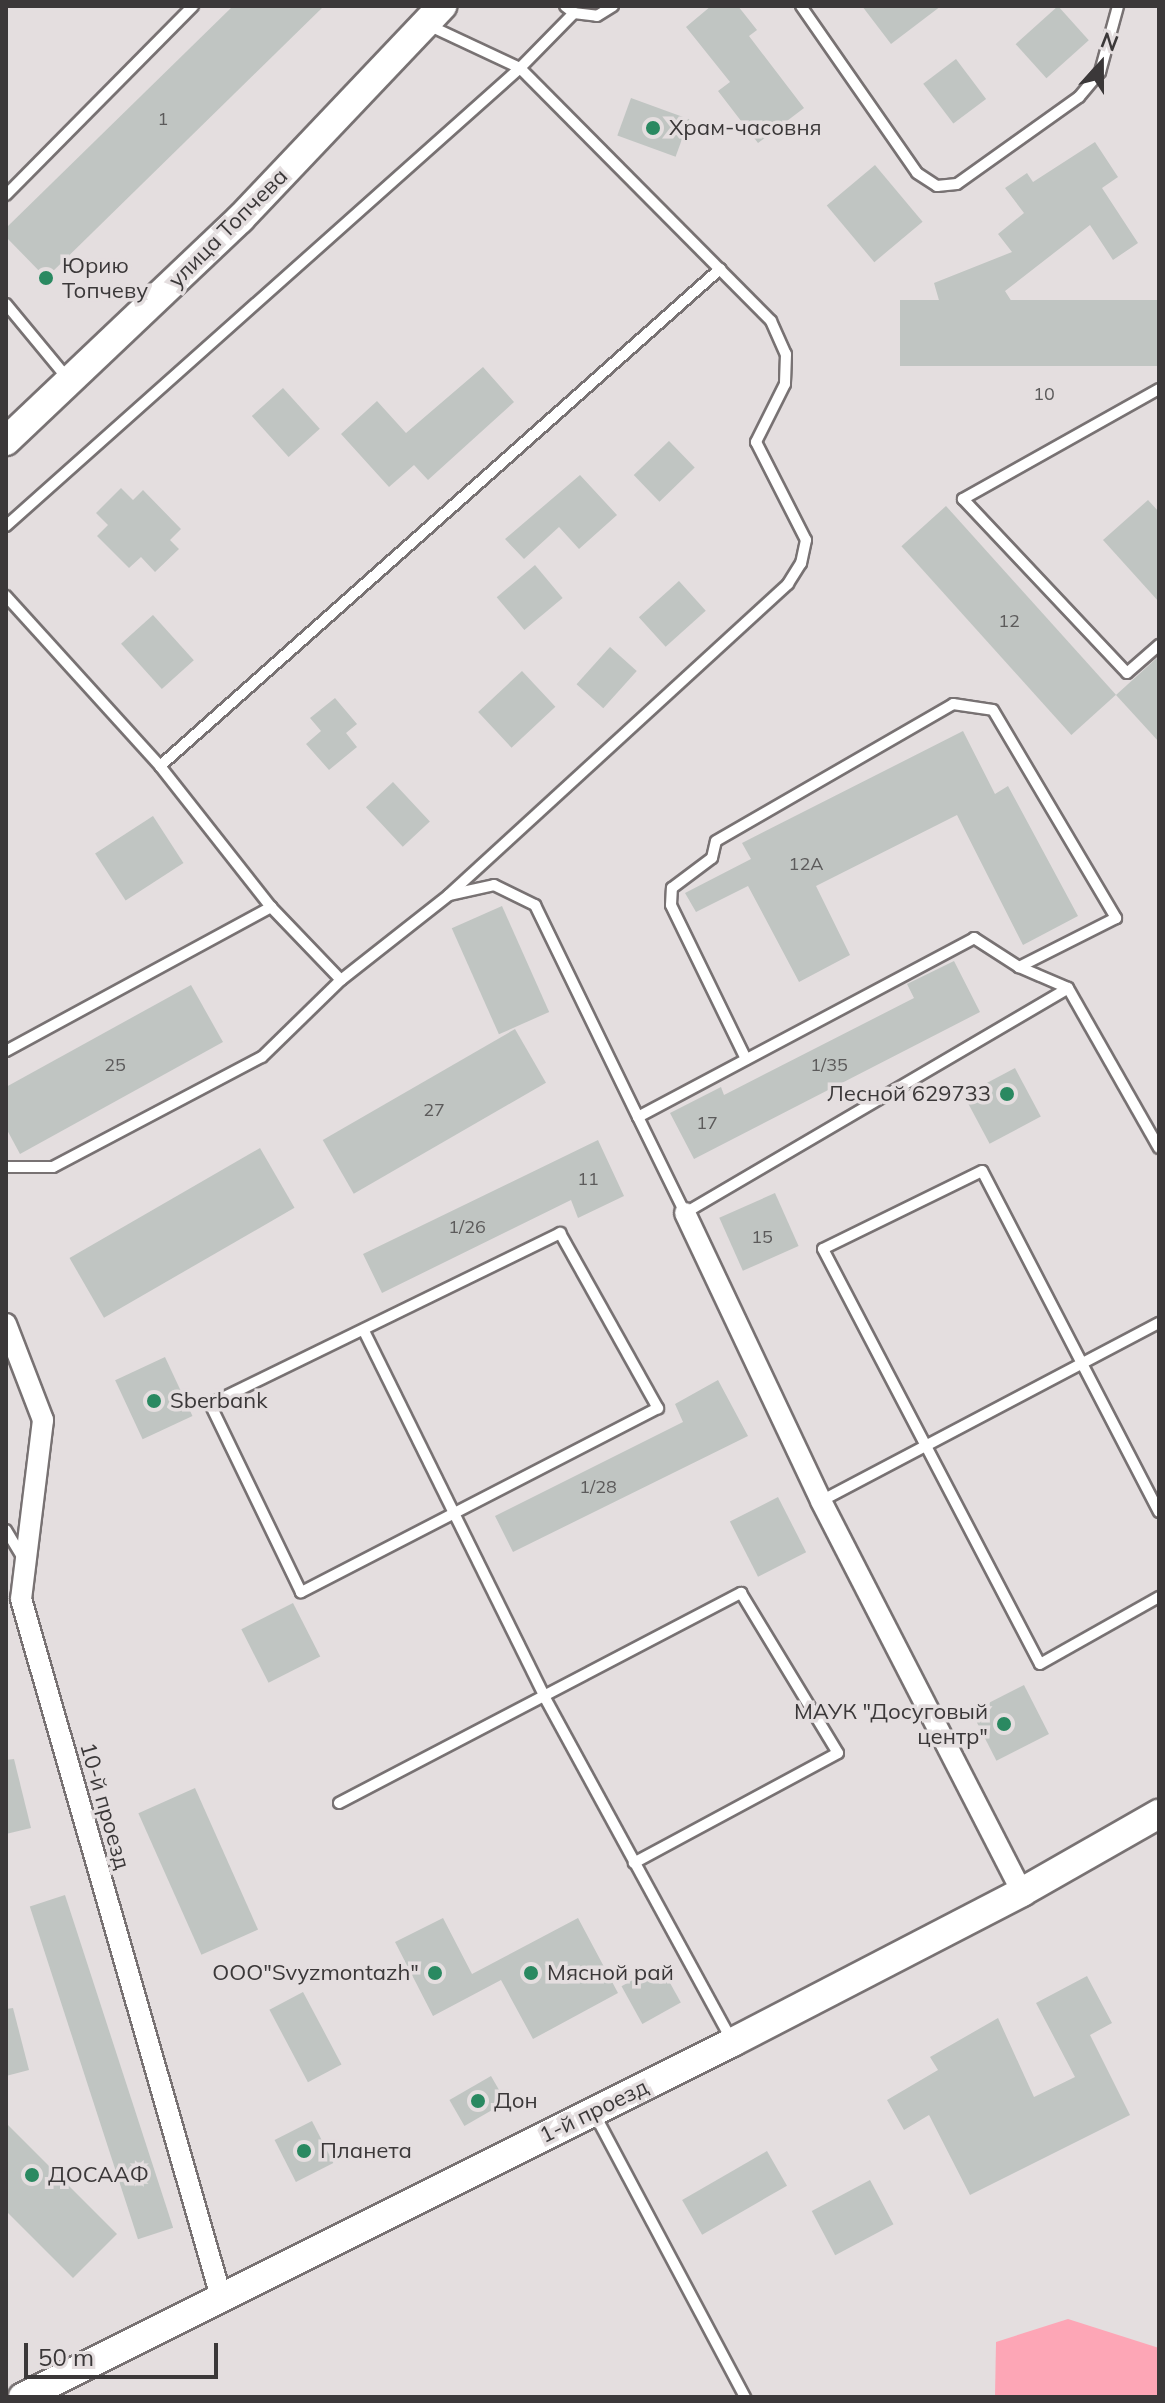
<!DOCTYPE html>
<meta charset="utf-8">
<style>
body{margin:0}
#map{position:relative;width:1165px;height:2403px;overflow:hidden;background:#e4dedf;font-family:Mulish,sans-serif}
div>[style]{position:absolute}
.green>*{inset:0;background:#fda6b6}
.building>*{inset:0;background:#c0c5c2;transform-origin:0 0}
.roads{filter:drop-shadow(2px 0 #787273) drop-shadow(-2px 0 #787273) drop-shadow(0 2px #787273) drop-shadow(0 -2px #787273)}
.lane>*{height:10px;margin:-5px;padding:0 5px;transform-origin:5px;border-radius:5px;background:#fff}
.street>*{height:20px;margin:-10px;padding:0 10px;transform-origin:10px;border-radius:10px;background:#fff}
.secondary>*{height:28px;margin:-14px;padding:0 14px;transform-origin:14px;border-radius:14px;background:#fff}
.dots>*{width:22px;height:22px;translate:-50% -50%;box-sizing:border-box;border:4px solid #e4dedf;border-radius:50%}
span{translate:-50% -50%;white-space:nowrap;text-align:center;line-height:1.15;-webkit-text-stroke:7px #e4dedf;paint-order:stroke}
.number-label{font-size:18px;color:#5c5b5b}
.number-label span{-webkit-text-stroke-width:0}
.poi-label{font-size:22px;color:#3b3839}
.left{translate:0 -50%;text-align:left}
.right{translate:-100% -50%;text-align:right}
.street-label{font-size:22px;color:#3b3839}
.frame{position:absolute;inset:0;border:8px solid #3b3839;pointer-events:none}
.north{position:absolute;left:1061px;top:24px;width:80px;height:80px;-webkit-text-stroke:6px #e4dedf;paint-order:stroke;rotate:21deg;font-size:22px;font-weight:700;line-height:32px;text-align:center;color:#3b3839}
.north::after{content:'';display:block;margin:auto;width:28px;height:36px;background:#3b3839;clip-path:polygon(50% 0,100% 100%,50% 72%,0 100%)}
.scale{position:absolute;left:24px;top:2343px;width:194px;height:36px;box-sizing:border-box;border:4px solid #3b3839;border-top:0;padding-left:10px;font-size:24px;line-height:28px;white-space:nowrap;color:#3b3839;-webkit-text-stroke:6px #e4dedf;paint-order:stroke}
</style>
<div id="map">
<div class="green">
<div style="clip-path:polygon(1068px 2319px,1159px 2348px,1159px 2397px,995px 2397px,996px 2342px)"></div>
</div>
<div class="building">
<div style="clip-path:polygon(233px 6px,324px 6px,46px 278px,6px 237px,6px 228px)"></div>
<div style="clip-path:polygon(711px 6px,738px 6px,757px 30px,749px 36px,804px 108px,758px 143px,718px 91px,730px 82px,686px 27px)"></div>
<div style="clip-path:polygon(862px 6px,941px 6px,891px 44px)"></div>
<div style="left:1058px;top:6px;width:46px;height:57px;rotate:48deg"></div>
<div style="left:956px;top:59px;width:50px;height:41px;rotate:53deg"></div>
<div style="left:631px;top:98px;width:62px;height:40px;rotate:20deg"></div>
<div style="clip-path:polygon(1095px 142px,1118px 177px,1102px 188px,1138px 243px,1113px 260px,1090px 225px,1005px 291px,1012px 302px,947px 328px,934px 283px,1012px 252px,998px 234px,1024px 213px,1005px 188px,1027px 173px,1033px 182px)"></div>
<div style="left:875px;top:165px;width:74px;height:63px;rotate:50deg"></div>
<div style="left:1159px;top:300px;width:66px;height:259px;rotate:90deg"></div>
<div style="clip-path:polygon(483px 367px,514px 402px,428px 480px,414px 465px,389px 487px,341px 434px,377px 401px,406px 433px)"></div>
<div style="left:283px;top:388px;width:55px;height:42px;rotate:48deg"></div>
<div style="left:669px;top:441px;width:37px;height:49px;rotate:46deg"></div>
<div style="clip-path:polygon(580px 475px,617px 515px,579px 549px,559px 527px,524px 559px,505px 539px)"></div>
<div style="clip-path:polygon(121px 488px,133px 500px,143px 490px,181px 529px,170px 540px,179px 549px,155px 572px,141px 557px,129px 568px,97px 536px,108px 525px,96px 513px)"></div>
<div style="clip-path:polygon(1148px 500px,1159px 512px,1159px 602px,1103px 540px)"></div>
<div style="left:946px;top:506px;width:254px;height:60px;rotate:48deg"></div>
<div style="left:535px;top:565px;width:43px;height:50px;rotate:50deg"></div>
<div style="left:679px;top:581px;width:40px;height:54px;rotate:48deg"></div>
<div style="left:153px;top:615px;width:61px;height:43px;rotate:48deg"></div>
<div style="left:610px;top:647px;width:36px;height:50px;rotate:42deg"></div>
<div style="clip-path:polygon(1159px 656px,1159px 742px,1116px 695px)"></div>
<div style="left:522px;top:671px;width:49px;height:60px;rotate:47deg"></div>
<div style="clip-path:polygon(335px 698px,357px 724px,346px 733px,357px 747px,329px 770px,306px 744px,321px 731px,310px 718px)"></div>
<div style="clip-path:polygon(963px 731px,995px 794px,1008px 786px,1078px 916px,1023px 945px,957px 815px,816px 886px,850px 955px,799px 982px,748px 886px,696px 912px,685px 893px,751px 859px,742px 843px)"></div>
<div style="left:393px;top:782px;width:54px;height:37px;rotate:47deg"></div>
<div style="left:153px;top:816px;width:56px;height:69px;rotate:57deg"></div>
<div style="left:502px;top:906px;width:116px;height:55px;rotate:66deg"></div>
<div style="clip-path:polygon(954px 961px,980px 1012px,694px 1159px,670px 1113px,721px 1087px,724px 1095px,914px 998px,907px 984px)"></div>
<div style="clip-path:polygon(191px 985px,223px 1042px,20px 1154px,6px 1128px,6px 1087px)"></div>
<div style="left:515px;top:1029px;width:62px;height:222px;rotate:60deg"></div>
<div style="left:1015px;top:1068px;width:55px;height:58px;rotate:62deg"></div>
<div style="clip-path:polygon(598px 1140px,624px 1196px,578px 1218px,571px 1200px,382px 1293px,363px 1254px)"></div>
<div style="left:260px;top:1148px;width:69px;height:220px;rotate:60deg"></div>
<div style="left:775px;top:1193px;width:58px;height:61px;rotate:66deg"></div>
<div style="left:165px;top:1357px;width:65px;height:55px;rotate:65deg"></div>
<div style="clip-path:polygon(718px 1380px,748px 1436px,513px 1552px,495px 1516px,683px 1422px,675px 1404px)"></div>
<div style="left:778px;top:1497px;width:62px;height:54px;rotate:63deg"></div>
<div style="left:293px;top:1603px;width:60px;height:58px;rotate:63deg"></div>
<div style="left:1024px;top:1685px;width:55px;height:59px;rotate:63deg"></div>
<div style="clip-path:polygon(14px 1759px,31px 1828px,6px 1834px,6px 1760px)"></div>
<div style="left:195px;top:1788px;width:155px;height:62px;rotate:66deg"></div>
<div style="left:65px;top:1895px;width:350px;height:37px;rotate:72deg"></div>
<div style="clip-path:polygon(443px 1918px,472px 1974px,578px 1918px,618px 1993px,533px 2039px,501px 1980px,433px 2016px,395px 1942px)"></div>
<div style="left:660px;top:1965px;width:43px;height:44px;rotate:61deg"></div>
<div style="clip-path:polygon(1087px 1976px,1112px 2023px,1090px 2035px,1130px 2115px,970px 2195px,929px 2115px,904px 2130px,887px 2100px,938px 2070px,930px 2057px,998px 2018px,1034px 2097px,1075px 2077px,1036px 2003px)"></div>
<div style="left:303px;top:1992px;width:82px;height:38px;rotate:62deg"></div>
<div style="clip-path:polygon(13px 2008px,29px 2070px,6px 2076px,6px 2009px)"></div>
<div style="left:491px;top:2076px;width:30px;height:48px;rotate:60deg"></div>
<div style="left:312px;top:2121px;width:47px;height:42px;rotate:63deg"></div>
<div style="clip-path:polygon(6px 2123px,117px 2234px,73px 2278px,6px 2211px)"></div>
<div style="left:767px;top:2151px;width:40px;height:98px;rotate:60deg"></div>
<div style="left:870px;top:2180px;width:50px;height:66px;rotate:62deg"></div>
</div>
<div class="roads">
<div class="lane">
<div style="left:565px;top:6px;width:11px;rotate:38deg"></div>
<div style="left:574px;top:13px;width:23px;rotate:7deg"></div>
<div style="left:597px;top:16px;width:19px;rotate:-32deg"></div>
<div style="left:801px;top:6px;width:203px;rotate:55.2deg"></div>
<div style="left:917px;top:173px;width:24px;rotate:33deg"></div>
<div style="left:937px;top:186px;width:20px;rotate:-6deg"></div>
<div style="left:957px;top:184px;width:150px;rotate:-35.5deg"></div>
<div style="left:1079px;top:97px;width:33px;rotate:-50deg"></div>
<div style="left:1100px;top:72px;width:68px;rotate:-74.7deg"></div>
<div style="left:428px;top:25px;width:102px;rotate:25.1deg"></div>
<div style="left:520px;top:68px;width:77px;rotate:-45.5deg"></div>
<div style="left:6px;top:195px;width:266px;rotate:-45.3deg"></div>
<div style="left:6px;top:304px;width:97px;rotate:50.4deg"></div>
<div style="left:1159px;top:389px;width:225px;rotate:150.7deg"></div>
<div style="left:963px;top:499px;width:239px;rotate:46.7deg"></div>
<div style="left:1127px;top:673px;width:43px;rotate:-41.2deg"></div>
<div style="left:6px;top:526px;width:688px;rotate:-41.7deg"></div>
<div style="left:520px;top:68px;width:356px;rotate:45.2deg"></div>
<div style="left:771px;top:321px;width:36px;rotate:66deg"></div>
<div style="left:786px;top:354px;width:30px;rotate:92deg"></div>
<div style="left:785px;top:384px;width:65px;rotate:116.6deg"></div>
<div style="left:756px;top:442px;width:110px;rotate:63deg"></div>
<div style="left:806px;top:540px;width:24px;rotate:102deg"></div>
<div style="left:801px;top:563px;width:25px;rotate:122deg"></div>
<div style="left:788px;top:584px;width:460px;rotate:137.5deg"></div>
<div style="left:6px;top:596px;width:229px;rotate:47.8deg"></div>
<div style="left:160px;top:766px;width:179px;rotate:51.8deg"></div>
<div style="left:271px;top:907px;width:101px;rotate:46.2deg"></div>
<div style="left:160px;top:766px;width:749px;rotate:-41.59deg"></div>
<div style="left:6px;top:1051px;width:302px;rotate:-28.5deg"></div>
<div style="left:746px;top:1059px;width:171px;rotate:-116deg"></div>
<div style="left:671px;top:905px;width:17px;rotate:-87deg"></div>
<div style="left:672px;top:888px;width:50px;rotate:-36.9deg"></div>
<div style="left:712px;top:858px;width:17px;rotate:-77deg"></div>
<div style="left:716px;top:841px;width:274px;rotate:-30deg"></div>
<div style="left:953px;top:704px;width:40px;rotate:8.5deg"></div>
<div style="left:993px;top:710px;width:242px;rotate:59.4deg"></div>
<div style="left:1116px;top:918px;width:109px;rotate:153.2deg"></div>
<div style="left:638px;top:1117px;width:107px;rotate:63.9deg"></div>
<div style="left:685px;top:1213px;width:444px;rotate:-30.4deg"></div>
<div style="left:6px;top:1167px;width:47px"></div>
<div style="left:53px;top:1167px;width:236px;rotate:-27.8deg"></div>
<div style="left:262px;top:1057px;width:110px;rotate:-44.3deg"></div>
<div style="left:341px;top:980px;width:137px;rotate:-38.2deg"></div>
<div style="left:449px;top:895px;width:46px;rotate:-12.5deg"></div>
<div style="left:494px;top:885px;width:46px;rotate:26deg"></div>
<div style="left:535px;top:905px;width:236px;rotate:64.1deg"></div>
<div style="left:638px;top:1117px;width:381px;rotate:-28deg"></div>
<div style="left:974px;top:938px;width:54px;rotate:32.8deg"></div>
<div style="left:1019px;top:967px;width:53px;rotate:23.2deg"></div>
<div style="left:1068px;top:988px;width:184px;rotate:60.4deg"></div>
<div style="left:560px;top:1233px;width:201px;rotate:60.8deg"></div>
<div style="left:658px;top:1408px;width:402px;rotate:152.7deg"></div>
<div style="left:301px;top:1592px;width:209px;rotate:-115.8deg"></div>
<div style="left:210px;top:1404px;width:390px;rotate:-26deg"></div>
<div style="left:364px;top:1331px;width:407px;rotate:63.7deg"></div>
<div style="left:544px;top:1696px;width:391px;rotate:61.4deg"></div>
<div style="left:821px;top:1501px;width:382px;rotate:-27.8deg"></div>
<div style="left:1159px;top:1512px;width:384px;rotate:-117.4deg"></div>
<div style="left:982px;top:1171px;width:177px;rotate:153.9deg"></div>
<div style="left:823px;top:1249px;width:468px;rotate:62.4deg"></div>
<div style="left:1040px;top:1664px;width:137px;rotate:-29.4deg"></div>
<div style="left:6px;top:1530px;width:35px;rotate:59deg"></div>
<div style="left:339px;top:1803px;width:454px;rotate:-27.6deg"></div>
<div style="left:741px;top:1593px;width:187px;rotate:58.8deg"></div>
<div style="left:838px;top:1753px;width:232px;rotate:151.7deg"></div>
<div style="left:594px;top:2113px;width:322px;rotate:62deg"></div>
</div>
<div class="street">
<div style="left:685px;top:1213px;width:318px;rotate:64.7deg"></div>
<div style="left:821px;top:1501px;width:440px;rotate:62.8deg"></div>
<div style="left:6px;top:1324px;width:103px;rotate:68.9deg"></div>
<div style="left:43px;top:1420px;width:180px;rotate:97deg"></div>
<div style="left:21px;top:1599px;width:726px;rotate:74.01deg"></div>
</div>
<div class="secondary">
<div style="left:6px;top:441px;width:323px;rotate:-43.5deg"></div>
<div style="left:240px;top:219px;width:294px;rotate:-46.5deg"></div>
<div style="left:23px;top:2397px;width:794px;rotate:-26.57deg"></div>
<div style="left:733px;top:2042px;width:326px;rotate:-27.4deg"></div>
<div style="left:1022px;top:1892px;width:158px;rotate:-29.7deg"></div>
</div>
</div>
<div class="dots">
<div style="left:653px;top:128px;background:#2a8961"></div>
<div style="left:46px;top:278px;background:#2a8961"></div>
<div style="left:1007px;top:1094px;background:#2a8961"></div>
<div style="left:154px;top:1401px;background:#2a8961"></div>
<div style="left:1004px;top:1724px;background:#2a8961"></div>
<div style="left:435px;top:1973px;background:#2a8961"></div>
<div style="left:531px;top:1973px;background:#2a8961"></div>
<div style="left:478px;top:2101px;background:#2a8961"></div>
<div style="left:304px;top:2151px;background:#2a8961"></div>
<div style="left:32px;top:2175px;background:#2a8961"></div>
</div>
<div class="number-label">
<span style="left:163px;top:119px">1</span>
<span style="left:1044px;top:394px">10</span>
<span style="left:1009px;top:621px">12</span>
<span style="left:806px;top:864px">12А</span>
<span style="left:115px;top:1065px">25</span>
<span style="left:829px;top:1065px">1/35</span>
<span style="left:434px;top:1110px">27</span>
<span style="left:707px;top:1123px">17</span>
<span style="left:588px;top:1179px">11</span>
<span style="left:467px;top:1227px">1/26</span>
<span style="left:762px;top:1237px">15</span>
<span style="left:598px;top:1487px">1/28</span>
</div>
<div class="poi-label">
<span class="left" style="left:669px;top:128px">Храм-часовня</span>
<span class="left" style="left:62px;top:278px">Юрию<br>Топчеву</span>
<span class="right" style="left:991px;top:1094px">Лесной 629733</span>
<span class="left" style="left:170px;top:1401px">Sberbank</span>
<span class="right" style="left:988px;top:1724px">МАУК "Досуговый<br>центр"</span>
<span class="right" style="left:419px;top:1973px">ООО"Svyzmontazh"</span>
<span class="left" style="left:547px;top:1973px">Мясной рай</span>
<span class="left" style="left:494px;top:2101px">Дон</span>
<span class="left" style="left:320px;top:2151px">Планета</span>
<span class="left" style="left:48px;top:2175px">ДОСААФ</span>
</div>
<div class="street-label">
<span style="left:228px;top:228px;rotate:-45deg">улица Топчева</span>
<span style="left:105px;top:1806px;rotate:74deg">10-й проезд</span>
<span style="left:594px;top:2111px;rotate:-26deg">1-й проезд</span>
</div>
<div class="frame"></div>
<div class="north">N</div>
<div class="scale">50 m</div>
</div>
